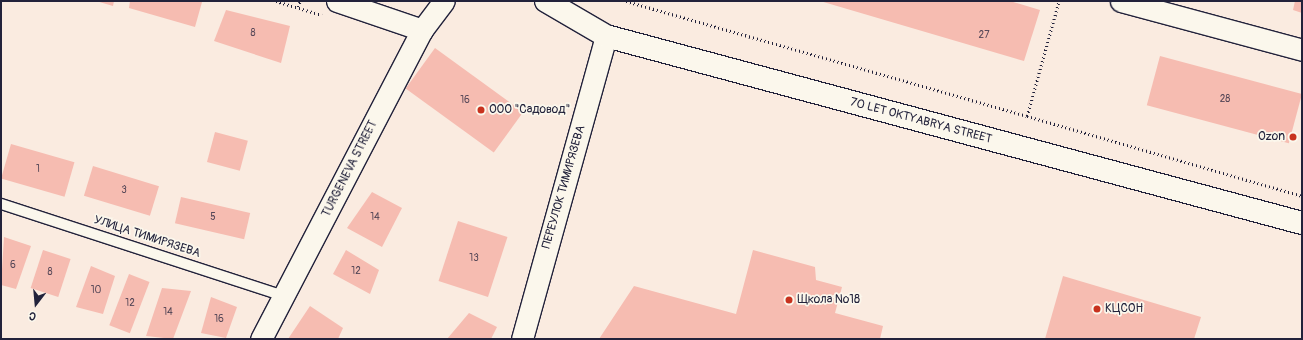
<!DOCTYPE html>
<meta charset="utf-8">
<style>
body{margin:0}
#map{position:relative;width:1303px;height:340px;overflow:hidden;background:#faebe0;font-family:Pangolin,sans-serif}
div>[style]{position:absolute}
.building>*{inset:0;background:#f6bcb1;transform-origin:0 0}
.path>*{height:2.5px;margin-top:-1.25px;transform-origin:0;background:repeating-linear-gradient(90deg,#22223b 0 1px,transparent 0 4px)}
.roads{filter:drop-shadow(1px 0 #22223b) drop-shadow(-1px 0 #22223b) drop-shadow(0 1px #22223b) drop-shadow(0 -1px #22223b)}
.service>*{height:10px;margin:-5px;padding:0 5px;transform-origin:5px;border-radius:5px;background:#fbf7ec}
.minor>*{height:21px;margin:-10.5px;padding:0 10.5px;transform-origin:10.5px;border-radius:10.5px;background:#fbf7ec}
.tertiary>*{height:22px;margin:-11px;padding:0 11px;transform-origin:11px;border-radius:11px;background:#fbf7ec}
.dots>*{width:11px;height:11px;translate:-50% -50%;box-sizing:border-box;border:2px solid #fbf7ec;border-radius:50%}
span{translate:-50% -50%;white-space:nowrap;text-align:center;line-height:1.15;-webkit-text-stroke:3.5px #fbf7ec;paint-order:stroke}
.number-label{font-size:10px;color:#574858}
.number-label span{-webkit-text-stroke-width:0}
.poi-label{font-size:12px;color:#22223b}
.left{translate:0 -50%;text-align:left}
.right{translate:-100% -50%;text-align:right}
.street-label{font-size:12px;color:#22223b}
.frame{position:absolute;inset:0;border:2px solid #22223b;pointer-events:none}
.north{position:absolute;left:16px;top:284px;width:40px;height:40px;-webkit-text-stroke:3px #fbf7ec;paint-order:stroke;rotate:196deg;font-size:11px;font-weight:700;line-height:16px;text-align:center;color:#22223b}
.north::after{content:'';display:block;margin:auto;width:14px;height:18px;background:#22223b;clip-path:polygon(50% 0,100% 100%,50% 72%,0 100%)}
</style>
<div id="map">
<div class="building">
<div style="clip-path:polygon(96px 1px,114px 1px,113px 6px)"></div>
<div style="clip-path:polygon(130px 1px,198px 1px,202px 2px,195px 27px,129px 8px)"></div>
<div style="clip-path:polygon(820px 1px,1010px 1px,1040px 10px,1024px 61px)"></div>
<div style="clip-path:polygon(1295px 1px,1302px 1px,1302px 13px,1293px 10px)"></div>
<div style="clip-path:polygon(226px 10px,290px 26px,281px 63px,214px 41px)"></div>
<div style="left:435px;top:48px;width:109px;height:50px;rotate:36deg"></div>
<div style="left:1160px;top:56px;width:147px;height:51px;rotate:15deg"></div>
<div style="left:215px;top:132px;width:34px;height:31px;rotate:15deg"></div>
<div style="left:11px;top:144px;width:66px;height:36px;rotate:16deg"></div>
<div style="left:93px;top:166px;width:69px;height:31px;rotate:17deg"></div>
<div style="clip-path:polygon(372px 192px,402px 208px,382px 247px,347px 228px)"></div>
<div style="left:181px;top:197px;width:71px;height:27px;rotate:13deg"></div>
<div style="left:458px;top:221px;width:52px;height:63px;rotate:18deg"></div>
<div style="clip-path:polygon(4px 237px,31px 246px,16px 289px,1px 285px)"></div>
<div style="left:43px;top:250px;width:29px;height:40px;rotate:18deg"></div>
<div style="clip-path:polygon(346px 250px,379px 270px,370px 294px,333px 274px)"></div>
<div style="clip-path:polygon(753px 250px,815px 267px,816px 280px,842px 287px,835px 313px,883px 326px,880px 339px,599px 339px,634px 286px,736px 314px)"></div>
<div style="clip-path:polygon(91px 266px,115px 276px,103px 314px,76px 307px)"></div>
<div style="left:129px;top:274px;width:22px;height:55px;rotate:21deg"></div>
<div style="clip-path:polygon(1063px 276px,1201px 317px,1194px 339px,1045px 339px)"></div>
<div style="clip-path:polygon(162px 288px,191px 291px,173px 339px,146px 336px)"></div>
<div style="clip-path:polygon(211px 297px,237px 307px,226px 338px,201px 333px)"></div>
<div style="clip-path:polygon(310px 306px,343px 328px,338px 339px,288px 339px)"></div>
<div style="clip-path:polygon(469px 313px,497px 327px,491px 339px,447px 339px)"></div>
</div>
<div class="path">
<div style="left:276px;top:1px;width:48px;rotate:16.9deg"></div>
<div style="left:626px;top:1px;width:417px;rotate:16deg"></div>
<div style="left:1027px;top:116px;width:119px;rotate:-74.5deg"></div>
<div style="left:298px;top:7px;width:6px;rotate:-72deg"></div>
<div style="left:1027px;top:116px;width:286px;rotate:16.2deg"></div>
</div>
<div class="roads">
<div class="service">
<div style="left:1px;top:204px;width:298px;rotate:18deg"></div>
</div>
<div class="minor">
<div style="left:337px;top:1px;width:90px;rotate:18.8deg"></div>
<div style="left:1121px;top:1px;width:188px;rotate:15.1deg"></div>
<div style="left:261px;top:339px;width:348px;rotate:-62.5deg"></div>
<div style="left:422px;top:30px;width:36px;rotate:-53deg"></div>
<div style="left:522px;top:339px;width:314px;rotate:-74.5deg"></div>
</div>
<div class="tertiary">
<div style="left:546px;top:1px;width:69px;rotate:30.3deg"></div>
<div style="left:606px;top:36px;width:721px;rotate:15.04deg"></div>
</div>
</div>
<div class="dots">
<div style="left:481px;top:110px;background:#c8321e"></div>
<div style="left:1293px;top:137px;background:#c8321e"></div>
<div style="left:789px;top:300px;background:#c8321e"></div>
<div style="left:1097px;top:309px;background:#c8321e"></div>
</div>
<div class="number-label">
<span style="left:253px;top:34px">8</span>
<span style="left:984px;top:36px">27</span>
<span style="left:1225px;top:100px">28</span>
<span style="left:465px;top:101px">16</span>
<span style="left:38px;top:170px">1</span>
<span style="left:124px;top:191px">3</span>
<span style="left:213px;top:218px">5</span>
<span style="left:375px;top:218px">14</span>
<span style="left:474px;top:259px">13</span>
<span style="left:13px;top:266px">6</span>
<span style="left:356px;top:272px">12</span>
<span style="left:50px;top:273px">8</span>
<span style="left:96px;top:291px">10</span>
<span style="left:130px;top:304px">12</span>
<span style="left:168px;top:313px">14</span>
<span style="left:219px;top:320px">16</span>
</div>
<div class="poi-label">
<span class="left" style="left:489px;top:110px">ООО "Садовод"</span>
<span class="right" style="left:1285px;top:137px">Ozon</span>
<span class="left" style="left:797px;top:300px">Щкола №18</span>
<span class="left" style="left:1105px;top:309px">КЦСОН</span>
</div>
<div class="street-label">
<span style="left:921px;top:121px;rotate:15deg">70 LET OKTYABRYA STREET</span>
<span style="left:350px;top:169px;rotate:-63deg">TURGENEVA STREET</span>
<span style="left:564px;top:187px;rotate:-74deg">ПЕРЕУЛОК ТИМИРЯЗЕВА</span>
<span style="left:147px;top:237px;rotate:18deg">УЛИЦА ТИМИРЯЗЕВА</span>
</div>
<div class="frame"></div>
<div class="north">С</div>
</div>
